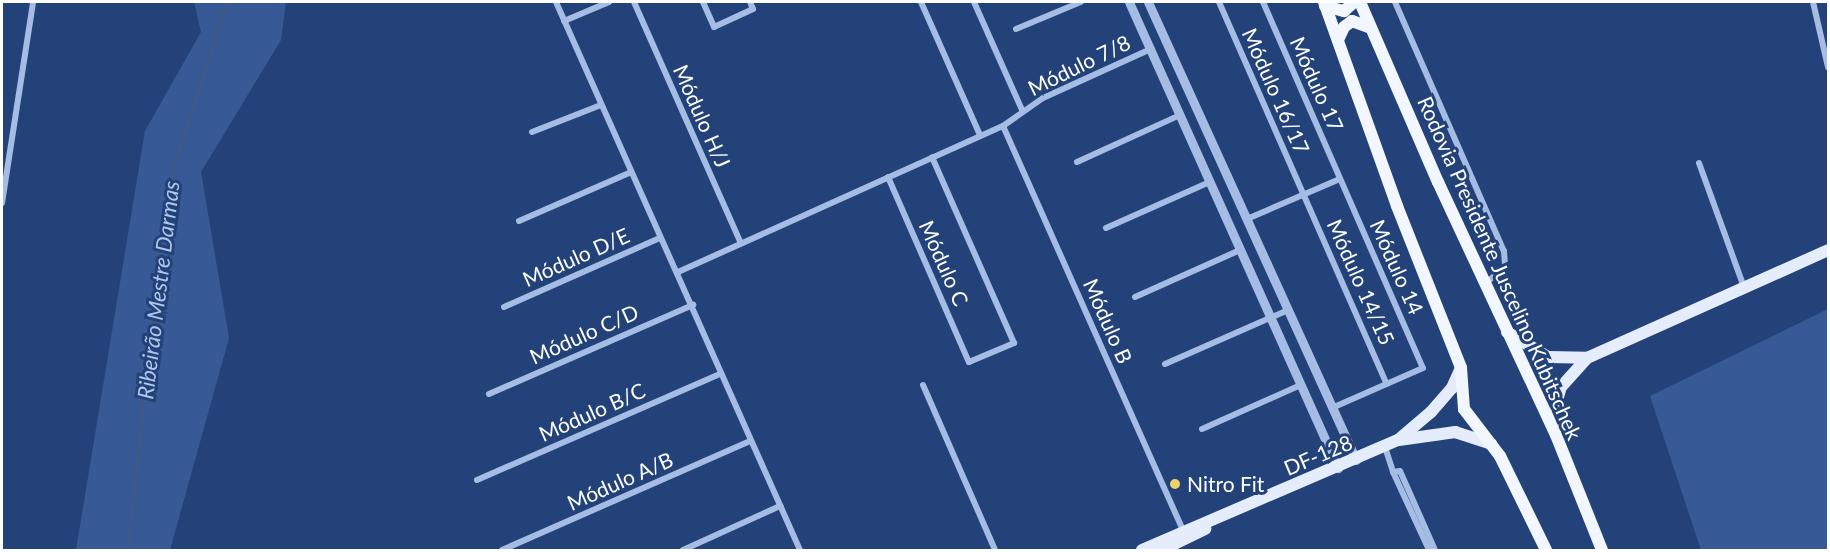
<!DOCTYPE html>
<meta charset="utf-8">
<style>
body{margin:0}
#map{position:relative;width:1830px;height:552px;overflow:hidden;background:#234279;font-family:Lato,sans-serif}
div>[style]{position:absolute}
.green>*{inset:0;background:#375a97}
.stream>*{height:2px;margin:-1px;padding:0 1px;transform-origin:1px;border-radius:1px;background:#435a82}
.minor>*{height:6px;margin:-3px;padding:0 3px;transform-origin:3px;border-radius:3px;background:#a5bde4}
.tertiary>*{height:9px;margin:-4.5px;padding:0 4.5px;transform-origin:4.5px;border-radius:4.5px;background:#a5bde4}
.primary>*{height:12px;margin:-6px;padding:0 6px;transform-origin:6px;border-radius:6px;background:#e5ecfc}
.trunk>*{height:12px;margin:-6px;padding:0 6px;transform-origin:6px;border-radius:6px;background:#f2f6fe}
.dots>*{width:16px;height:16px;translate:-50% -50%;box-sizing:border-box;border:3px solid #234279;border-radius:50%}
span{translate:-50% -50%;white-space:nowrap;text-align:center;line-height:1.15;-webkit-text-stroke:6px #234279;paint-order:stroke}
.street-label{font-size:21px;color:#fff}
.poi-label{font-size:21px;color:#fff}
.left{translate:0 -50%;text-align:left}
.water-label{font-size:22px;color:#b0c7ec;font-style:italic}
.frame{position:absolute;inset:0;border:3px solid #fff;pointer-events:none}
</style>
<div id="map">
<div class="green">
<div style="clip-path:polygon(194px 2px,286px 2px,281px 40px,201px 172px,229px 338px,170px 550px,76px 550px,145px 131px,201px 32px)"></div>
<div style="clip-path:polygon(1828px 309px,1828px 550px,1701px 550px,1650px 396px)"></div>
</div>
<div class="stream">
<div style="left:128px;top:550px;width:361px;rotate:-83.8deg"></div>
<div style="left:167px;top:191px;width:198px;rotate:-72.4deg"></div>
</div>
<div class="minor">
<div style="left:556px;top:2px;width:600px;rotate:66deg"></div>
<div style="left:634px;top:2px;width:264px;rotate:66.1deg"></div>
<div style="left:703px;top:2px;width:27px;rotate:66deg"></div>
<div style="left:714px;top:27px;width:43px;rotate:-24.8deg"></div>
<div style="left:753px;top:9px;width:8px;rotate:-113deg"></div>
<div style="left:921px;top:2px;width:145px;rotate:66.1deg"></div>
<div style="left:974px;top:2px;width:120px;rotate:66deg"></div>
<div style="left:1219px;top:2px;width:417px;rotate:66.3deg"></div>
<div style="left:1263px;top:2px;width:399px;rotate:66.4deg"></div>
<div style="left:1423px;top:368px;width:99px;rotate:156.3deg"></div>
<div style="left:1395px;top:2px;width:272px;rotate:66.4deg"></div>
<div style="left:1504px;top:251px;width:16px;rotate:86deg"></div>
<div style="left:1505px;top:267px;width:25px;rotate:140deg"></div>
<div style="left:1813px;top:2px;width:67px;rotate:77deg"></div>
<div style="left:564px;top:21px;width:49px;rotate:-22.9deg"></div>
<div style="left:1016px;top:29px;width:70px;rotate:-22.6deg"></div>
<div style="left:1003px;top:126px;width:442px;rotate:66deg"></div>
<div style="left:532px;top:132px;width:74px;rotate:-21.4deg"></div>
<div style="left:1077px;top:162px;width:113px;rotate:-24.5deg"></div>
<div style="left:1699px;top:163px;width:132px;rotate:70.1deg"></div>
<div style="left:888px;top:177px;width:202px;rotate:66.4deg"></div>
<div style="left:969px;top:362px;width:49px;rotate:-22.9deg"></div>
<div style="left:1014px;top:343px;width:203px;rotate:-113.8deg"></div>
<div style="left:2px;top:203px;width:203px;rotate:-81.2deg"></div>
<div style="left:1247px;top:219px;width:101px;rotate:-23.3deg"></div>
<div style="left:519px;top:221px;width:122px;rotate:-23.6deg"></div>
<div style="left:1106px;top:228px;width:114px;rotate:-23.9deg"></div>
<div style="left:678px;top:272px;width:356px;rotate:-24.2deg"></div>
<div style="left:1003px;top:126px;width:49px;rotate:-35deg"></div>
<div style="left:1043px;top:98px;width:119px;rotate:-24.4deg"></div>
<div style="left:1135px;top:297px;width:115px;rotate:-24.1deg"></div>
<div style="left:504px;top:307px;width:171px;rotate:-23.9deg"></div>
<div style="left:1165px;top:364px;width:134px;rotate:-23.7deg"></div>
<div style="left:923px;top:385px;width:180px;rotate:66.4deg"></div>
<div style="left:489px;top:394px;width:223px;rotate:-23.6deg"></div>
<div style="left:1202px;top:429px;width:108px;rotate:-24deg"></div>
<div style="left:1385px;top:447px;width:26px;rotate:72deg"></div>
<div style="left:1393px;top:472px;width:7px;rotate:-8deg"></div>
<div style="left:1400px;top:471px;width:86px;rotate:66.1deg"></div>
<div style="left:1393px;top:472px;width:86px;rotate:65.2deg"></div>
<div style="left:477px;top:480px;width:265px;rotate:-23.6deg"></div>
<div style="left:502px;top:550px;width:271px;rotate:-23.7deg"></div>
<div style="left:683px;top:550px;width:107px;rotate:-24.4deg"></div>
</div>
<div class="tertiary">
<div style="left:1129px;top:2px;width:511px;rotate:65.84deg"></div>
<div style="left:1148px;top:2px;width:503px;rotate:65.57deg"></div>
</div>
<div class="primary">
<div style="left:1507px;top:332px;width:48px;rotate:31.4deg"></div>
<div style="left:1548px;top:357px;width:39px;rotate:1deg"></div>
<div style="left:1556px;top:434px;width:30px;rotate:-90deg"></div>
<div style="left:1556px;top:404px;width:18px;rotate:-74deg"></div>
<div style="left:1561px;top:387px;width:39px;rotate:-48deg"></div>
<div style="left:1587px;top:358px;width:264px;rotate:-24.1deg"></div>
<div style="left:1399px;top:440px;width:57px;rotate:-8.1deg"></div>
<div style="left:1455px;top:432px;width:38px;rotate:18deg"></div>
<div style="left:1164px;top:549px;width:46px;rotate:-26deg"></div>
<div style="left:1142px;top:550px;width:279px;rotate:-23.3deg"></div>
<div style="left:1398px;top:440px;width:43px;rotate:-40.3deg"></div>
<div style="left:1431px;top:412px;width:32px;rotate:-49deg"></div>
<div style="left:1452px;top:388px;width:22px;rotate:-66deg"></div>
</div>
<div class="trunk">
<div style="left:1324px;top:2px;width:217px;rotate:70.3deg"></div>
<div style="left:1397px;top:206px;width:174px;rotate:68.4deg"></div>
<div style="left:1461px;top:368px;width:41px;rotate:85.8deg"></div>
<div style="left:1464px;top:409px;width:59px;rotate:52.5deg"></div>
<div style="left:1500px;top:456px;width:105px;rotate:63.9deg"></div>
<div style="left:1360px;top:2px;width:196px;rotate:66.6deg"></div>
<div style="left:1438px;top:182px;width:279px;rotate:65deg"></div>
<div style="left:1556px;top:435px;width:124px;rotate:68.2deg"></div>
<div style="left:1325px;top:6px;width:20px;rotate:15deg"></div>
<div style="left:1344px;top:11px;width:13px;rotate:-42deg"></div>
<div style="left:1338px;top:40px;width:14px;rotate:-65deg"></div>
<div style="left:1344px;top:27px;width:10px;rotate:-37deg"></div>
<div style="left:1352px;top:21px;width:20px;rotate:20deg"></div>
</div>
<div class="dots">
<div style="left:1175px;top:484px;background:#efd369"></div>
</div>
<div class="street-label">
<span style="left:1079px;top:65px;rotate:-26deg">Módulo 7/8</span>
<span style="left:1317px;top:84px;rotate:66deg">Módulo 17</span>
<span style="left:1276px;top:91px;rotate:66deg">Módulo 16/17</span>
<span style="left:702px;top:116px;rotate:66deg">Módulo H/J</span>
<span style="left:576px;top:257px;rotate:-24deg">Módulo D/E</span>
<span style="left:944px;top:263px;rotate:66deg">Módulo C</span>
<span style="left:1397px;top:267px;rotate:66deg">Módulo 14</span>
<span style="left:1500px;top:268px;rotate:66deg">Rodovia Presidente Juscelino Kubitschek</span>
<span style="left:1361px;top:282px;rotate:66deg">Módulo 14/15</span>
<span style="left:1108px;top:321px;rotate:66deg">Módulo B</span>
<span style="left:584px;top:334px;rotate:-24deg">Módulo C/D</span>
<span style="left:592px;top:412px;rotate:-24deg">Módulo B/C</span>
<span style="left:1318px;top:455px;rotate:-23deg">DF-128</span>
<span style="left:620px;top:481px;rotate:-24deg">Módulo A/B</span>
</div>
<div class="poi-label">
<span class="left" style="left:1187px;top:484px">Nitro Fit</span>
</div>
<div class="water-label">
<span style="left:158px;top:290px;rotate:-83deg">Ribeirão Mestre Darmas</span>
</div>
<div class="frame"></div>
</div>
